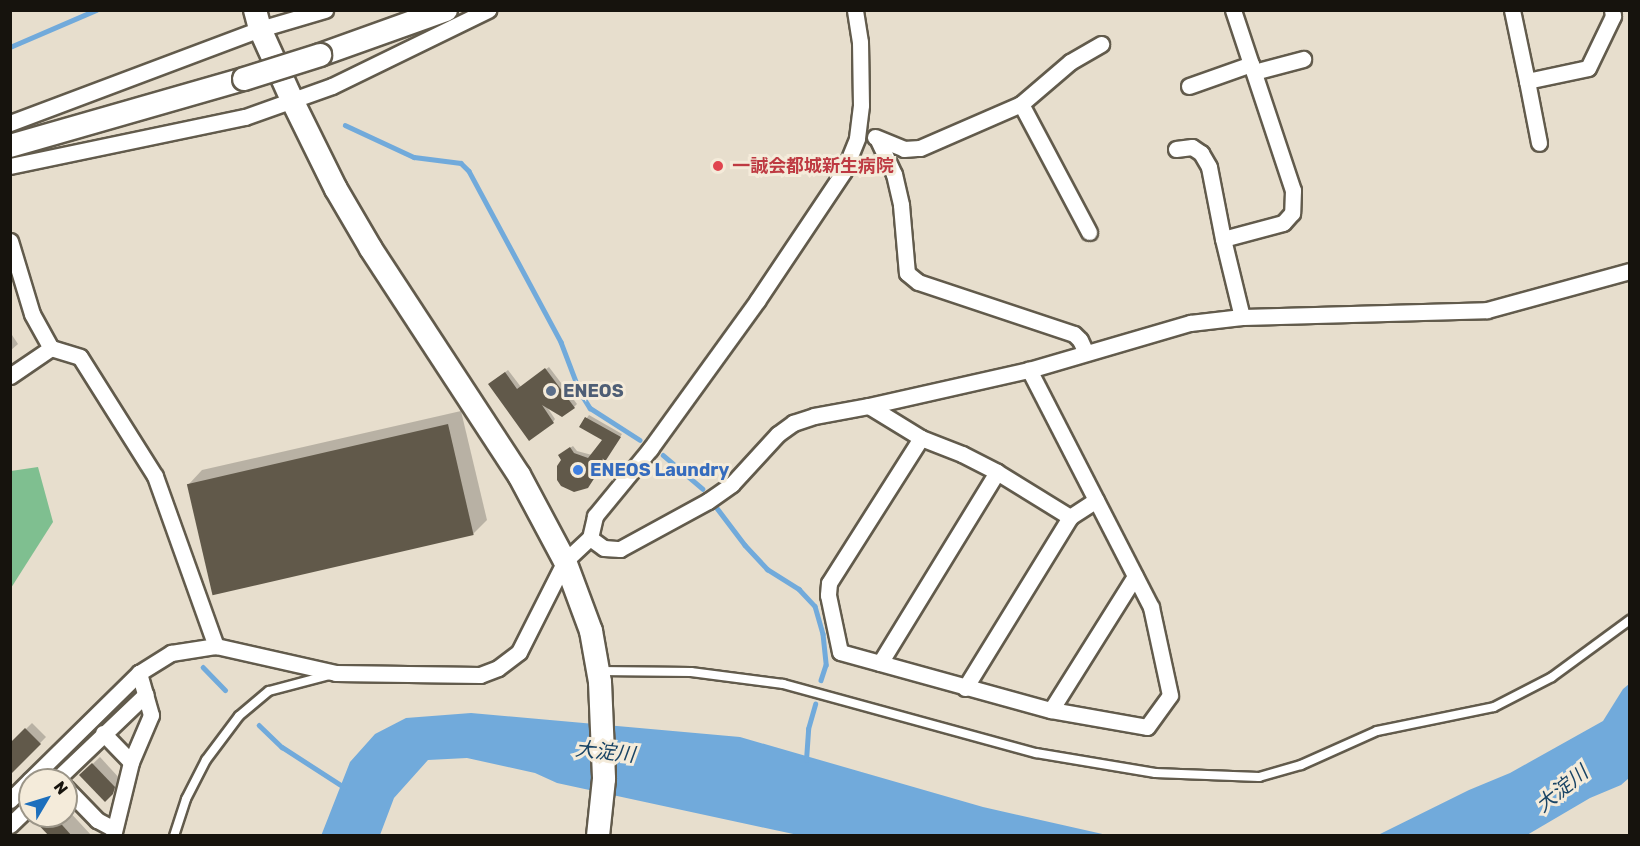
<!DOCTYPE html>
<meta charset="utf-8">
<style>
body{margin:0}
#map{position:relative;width:1640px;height:846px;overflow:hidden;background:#e7decd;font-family:Rubik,"Noto Sans JP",sans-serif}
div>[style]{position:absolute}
.forest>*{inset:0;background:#7fbf90}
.water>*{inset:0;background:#71aadb}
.shadow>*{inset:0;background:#0003}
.stream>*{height:4.5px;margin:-2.25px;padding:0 2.25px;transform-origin:2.25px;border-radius:2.25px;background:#71aadb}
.building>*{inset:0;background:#61594a;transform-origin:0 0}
.roads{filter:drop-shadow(2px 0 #625b4c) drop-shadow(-2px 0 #625b4c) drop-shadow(0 2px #625b4c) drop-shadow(0 -2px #625b4c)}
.lane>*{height:8px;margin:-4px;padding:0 4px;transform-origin:4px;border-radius:4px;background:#fff}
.street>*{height:15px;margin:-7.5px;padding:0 7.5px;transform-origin:7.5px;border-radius:7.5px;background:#fff}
.secondary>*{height:22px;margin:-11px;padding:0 11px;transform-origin:11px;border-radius:11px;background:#fff}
.bridges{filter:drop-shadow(2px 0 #625b4c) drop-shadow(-2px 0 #625b4c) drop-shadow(0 2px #625b4c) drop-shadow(0 -2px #625b4c)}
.secondary-bridge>*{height:22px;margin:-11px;padding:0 11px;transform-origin:11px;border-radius:11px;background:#fff}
.dots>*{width:16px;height:16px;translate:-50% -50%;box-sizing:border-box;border:3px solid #f4ebda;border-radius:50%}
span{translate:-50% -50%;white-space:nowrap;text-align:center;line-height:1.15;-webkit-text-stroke:6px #f4ebda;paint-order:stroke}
.health-label{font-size:18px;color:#be3a42;font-weight:700}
.left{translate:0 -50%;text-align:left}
.service-label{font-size:18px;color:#4e5e75;font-weight:700}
.shop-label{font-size:18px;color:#366cbe;font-weight:700}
.water-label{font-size:20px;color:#194465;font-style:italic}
.frame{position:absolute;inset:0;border:12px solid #16130d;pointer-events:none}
.north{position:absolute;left:18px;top:768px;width:60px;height:60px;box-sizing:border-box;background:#f4ebda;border:2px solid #9b9588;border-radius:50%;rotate:52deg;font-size:16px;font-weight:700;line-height:24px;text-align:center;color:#16130d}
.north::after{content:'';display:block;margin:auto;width:21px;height:27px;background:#1c6fbd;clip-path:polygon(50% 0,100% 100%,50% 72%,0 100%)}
</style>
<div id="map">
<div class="forest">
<div style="clip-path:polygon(38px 467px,53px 522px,11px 588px,11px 471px)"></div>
</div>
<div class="water">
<div style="clip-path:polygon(1629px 684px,1629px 778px,1621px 785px,1590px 798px,1527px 835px,1378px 835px,1469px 790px,1510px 773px,1603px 721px,1623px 689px)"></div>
<div style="clip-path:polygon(471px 713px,740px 737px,983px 807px,1107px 835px,798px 835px,557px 783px,535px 773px,467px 758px,428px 760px,394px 798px,380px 835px,321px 836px,350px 762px,375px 734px,406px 718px)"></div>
</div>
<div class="shadow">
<div style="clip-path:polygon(10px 332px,18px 344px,10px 351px)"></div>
<div style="clip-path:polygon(549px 367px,577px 404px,574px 407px,547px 407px,555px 419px,553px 422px,492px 382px,508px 370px,521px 387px)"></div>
<div style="clip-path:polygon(461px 411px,487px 520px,473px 534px,189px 484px,202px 470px)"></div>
<div style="clip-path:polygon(589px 415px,622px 434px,590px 483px,562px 460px,562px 453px,573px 446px,577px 451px,592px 455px,604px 439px,581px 426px)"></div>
<div style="clip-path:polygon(32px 723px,46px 737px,13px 771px,10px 745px)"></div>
<div style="clip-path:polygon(100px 757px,121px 780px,119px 786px,105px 800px,81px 775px)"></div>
<div style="clip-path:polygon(66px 808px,92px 836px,51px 836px,37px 816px,66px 816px)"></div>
</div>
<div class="stream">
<div style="left:10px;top:47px;width:94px;rotate:-23.3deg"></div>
<div style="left:345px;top:125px;width:76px;rotate:24.9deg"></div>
<div style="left:414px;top:157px;width:47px;rotate:7.3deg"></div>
<div style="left:461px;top:163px;width:11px;rotate:45deg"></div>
<div style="left:469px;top:171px;width:194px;rotate:61.7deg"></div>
<div style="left:561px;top:342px;width:53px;rotate:69.2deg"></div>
<div style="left:580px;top:392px;width:19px;rotate:58deg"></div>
<div style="left:590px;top:408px;width:59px;rotate:32.6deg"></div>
<div style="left:663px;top:455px;width:52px;rotate:40.4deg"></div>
<div style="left:717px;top:508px;width:46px;rotate:52.9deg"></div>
<div style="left:745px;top:545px;width:33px;rotate:47deg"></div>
<div style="left:767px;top:569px;width:38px;rotate:32deg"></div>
<div style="left:799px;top:589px;width:23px;rotate:47deg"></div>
<div style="left:815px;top:606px;width:29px;rotate:74deg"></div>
<div style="left:823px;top:634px;width:31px;rotate:84deg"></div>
<div style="left:826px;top:665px;width:16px;rotate:108deg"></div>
<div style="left:203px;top:667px;width:32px;rotate:46deg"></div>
<div style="left:259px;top:725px;width:32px;rotate:44deg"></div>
<div style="left:282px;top:747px;width:74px;rotate:32.8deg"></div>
<div style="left:806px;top:760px;width:31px;rotate:-86deg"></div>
<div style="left:808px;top:729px;width:26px;rotate:-74deg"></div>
<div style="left:41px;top:780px;width:42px;rotate:-45deg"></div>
<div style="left:10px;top:811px;width:28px;rotate:-45deg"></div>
</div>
<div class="building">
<div style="clip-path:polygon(545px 368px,575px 408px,562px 417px,542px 405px,554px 423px,529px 441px,488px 384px,505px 372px,517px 389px)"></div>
<div style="clip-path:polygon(585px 417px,621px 437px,588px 488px,574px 492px,561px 486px,557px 480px,557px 466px,561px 460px,558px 455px,570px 447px,574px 453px,588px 458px,602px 440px,579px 427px)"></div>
<div style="left:448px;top:424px;width:114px;height:268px;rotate:77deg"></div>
<div style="clip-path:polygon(25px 728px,41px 744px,10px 775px,10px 743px)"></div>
<div style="clip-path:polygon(92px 763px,115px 787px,113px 794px,105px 802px,79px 775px)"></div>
<div style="clip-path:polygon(34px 816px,54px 816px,72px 836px,49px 836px,32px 818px)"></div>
</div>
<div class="roads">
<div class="lane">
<div style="left:599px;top:671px;width:92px;rotate:0.6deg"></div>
<div style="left:691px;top:672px;width:93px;rotate:7.4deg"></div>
<div style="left:783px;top:684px;width:262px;rotate:15.3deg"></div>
<div style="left:1036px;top:753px;width:121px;rotate:9.5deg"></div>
<div style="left:1155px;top:773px;width:104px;rotate:2.2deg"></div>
<div style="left:1259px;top:777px;width:44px;rotate:-15.9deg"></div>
<div style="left:1301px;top:765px;width:83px;rotate:-24.1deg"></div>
<div style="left:1377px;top:731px;width:119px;rotate:-11.6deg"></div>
<div style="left:1494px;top:707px;width:65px;rotate:-27.3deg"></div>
<div style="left:1552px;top:677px;width:97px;rotate:-36.2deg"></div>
<div style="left:174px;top:836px;width:39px;rotate:-72deg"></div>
<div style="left:186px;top:799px;width:44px;rotate:-62.9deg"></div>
<div style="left:206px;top:760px;width:55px;rotate:-53.1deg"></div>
<div style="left:239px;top:716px;width:39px;rotate:-40deg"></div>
<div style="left:269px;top:691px;width:62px;rotate:-14.9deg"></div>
</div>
<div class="street">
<div style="left:1233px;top:10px;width:190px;rotate:71.6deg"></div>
<div style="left:1293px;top:190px;width:23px;rotate:92deg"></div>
<div style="left:1292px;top:213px;width:13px;rotate:132deg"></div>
<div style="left:1283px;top:223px;width:62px;rotate:165.1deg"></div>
<div style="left:1223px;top:239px;width:80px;rotate:76.3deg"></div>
<div style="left:1512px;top:10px;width:73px;rotate:78.1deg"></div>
<div style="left:1527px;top:81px;width:62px;rotate:-12deg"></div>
<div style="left:1588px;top:68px;width:58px;rotate:-64.3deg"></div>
<div style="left:1613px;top:16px;width:6px;rotate:-99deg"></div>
<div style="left:1254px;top:72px;width:51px;rotate:-14.9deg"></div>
<div style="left:1527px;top:81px;width:63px;rotate:79deg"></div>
<div style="left:1189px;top:86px;width:66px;rotate:-19.5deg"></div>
<div style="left:1021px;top:104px;width:145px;rotate:62deg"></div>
<div style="left:10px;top:123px;width:267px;rotate:-20.6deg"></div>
<div style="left:260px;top:29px;width:68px;rotate:-16.3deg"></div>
<div style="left:875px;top:137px;width:31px;rotate:22deg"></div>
<div style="left:904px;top:149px;width:16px;rotate:-4deg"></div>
<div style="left:920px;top:148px;width:110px;rotate:-23.5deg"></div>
<div style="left:1021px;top:104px;width:65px;rotate:-40.6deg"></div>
<div style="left:1070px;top:62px;width:36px;rotate:-30deg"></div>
<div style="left:878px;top:140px;width:38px;rotate:65deg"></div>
<div style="left:894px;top:174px;width:32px;rotate:77deg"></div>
<div style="left:901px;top:205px;width:68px;rotate:85deg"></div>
<div style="left:907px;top:273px;width:14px;rotate:39deg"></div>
<div style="left:918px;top:282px;width:164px;rotate:18.4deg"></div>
<div style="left:1074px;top:334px;width:8px;rotate:45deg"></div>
<div style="left:1080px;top:340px;width:14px;rotate:65deg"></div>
<div style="left:1176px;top:149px;width:16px;rotate:-7deg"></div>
<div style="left:1192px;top:147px;width:11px;rotate:34deg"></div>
<div style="left:1201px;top:153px;width:16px;rotate:60deg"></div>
<div style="left:1209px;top:167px;width:73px;rotate:79deg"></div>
<div style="left:10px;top:166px;width:240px;rotate:-11.8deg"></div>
<div style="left:245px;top:117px;width:92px;rotate:-19.6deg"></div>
<div style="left:332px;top:86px;width:174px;rotate:-26deg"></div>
<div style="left:10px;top:241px;width:76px;rotate:73.2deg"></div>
<div style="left:32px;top:314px;width:39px;rotate:61deg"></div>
<div style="left:51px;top:348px;width:30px;rotate:17deg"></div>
<div style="left:80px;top:357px;width:141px;rotate:57.8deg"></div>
<div style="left:155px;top:476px;width:181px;rotate:70.3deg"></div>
<div style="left:10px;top:376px;width:50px;rotate:-34.3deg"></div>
<div style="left:869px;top:406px;width:61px;rotate:31.6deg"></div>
<div style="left:921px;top:438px;width:44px;rotate:21.3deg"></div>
<div style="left:962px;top:454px;width:39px;rotate:27deg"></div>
<div style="left:997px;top:472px;width:86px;rotate:31.7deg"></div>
<div style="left:921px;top:438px;width:172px;rotate:122.4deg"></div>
<div style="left:829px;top:583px;width:12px;rotate:95deg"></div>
<div style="left:828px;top:595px;width:58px;rotate:78.1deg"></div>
<div style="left:840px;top:652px;width:219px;rotate:15.4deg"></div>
<div style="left:1051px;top:710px;width:97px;rotate:10deg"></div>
<div style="left:1147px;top:727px;width:39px;rotate:-54deg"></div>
<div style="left:1170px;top:695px;width:90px;rotate:-102.2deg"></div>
<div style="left:1151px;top:607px;width:267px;rotate:-117.2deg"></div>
<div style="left:590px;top:538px;width:17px;rotate:36deg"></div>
<div style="left:604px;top:548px;width:16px;rotate:4deg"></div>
<div style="left:620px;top:549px;width:100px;rotate:-28.6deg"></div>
<div style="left:708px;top:501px;width:29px;rotate:-35deg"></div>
<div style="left:732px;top:484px;width:68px;rotate:-47.4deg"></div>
<div style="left:778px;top:434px;width:19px;rotate:-36deg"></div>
<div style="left:793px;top:423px;width:22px;rotate:-18deg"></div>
<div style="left:814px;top:416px;width:56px;rotate:-10.3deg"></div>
<div style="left:869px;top:406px;width:164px;rotate:-12.7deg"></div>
<div style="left:1029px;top:370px;width:168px;rotate:-16.3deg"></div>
<div style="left:1190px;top:323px;width:52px;rotate:-6.6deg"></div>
<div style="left:1242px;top:317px;width:245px;rotate:-1.6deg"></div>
<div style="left:1487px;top:310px;width:148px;rotate:-15.3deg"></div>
<div style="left:880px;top:663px;width:224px;rotate:-58.5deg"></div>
<div style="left:965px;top:688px;width:201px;rotate:-58.4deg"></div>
<div style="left:1070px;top:517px;width:31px;rotate:-33deg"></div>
<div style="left:1051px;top:710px;width:158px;rotate:-57.9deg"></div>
<div style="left:103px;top:733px;width:40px;rotate:46deg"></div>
<div style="left:30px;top:780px;width:153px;rotate:-44.5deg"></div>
<div style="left:139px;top:673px;width:38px;rotate:-32deg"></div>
<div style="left:171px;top:653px;width:46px;rotate:-8.8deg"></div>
<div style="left:216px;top:646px;width:123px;rotate:12.7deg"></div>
<div style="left:336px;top:673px;width:144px;rotate:0.8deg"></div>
<div style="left:480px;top:675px;width:19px;rotate:-21deg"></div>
<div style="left:498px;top:668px;width:26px;rotate:-37deg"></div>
<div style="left:519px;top:652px;width:102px;rotate:-63.2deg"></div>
<div style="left:565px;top:561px;width:34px;rotate:-43deg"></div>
<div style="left:590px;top:538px;width:23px;rotate:-77deg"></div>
<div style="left:595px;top:516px;width:87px;rotate:-50.6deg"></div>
<div style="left:650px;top:449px;width:183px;rotate:-54.1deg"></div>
<div style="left:757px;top:301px;width:156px;rotate:-56.2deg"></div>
<div style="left:844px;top:171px;width:35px;rotate:-68deg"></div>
<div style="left:857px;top:138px;width:33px;rotate:-83deg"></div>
<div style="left:861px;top:105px;width:63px;rotate:-90.9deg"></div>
<div style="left:860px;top:42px;width:32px;rotate:-99deg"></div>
<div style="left:56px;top:780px;width:124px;rotate:-43.7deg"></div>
<div style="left:66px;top:788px;width:45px;rotate:45.9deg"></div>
<div style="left:97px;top:820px;width:19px;rotate:28deg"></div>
<div style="left:10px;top:800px;width:28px;rotate:-45deg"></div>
<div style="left:10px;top:825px;width:28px;rotate:-44deg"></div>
<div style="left:113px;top:836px;width:76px;rotate:-76.3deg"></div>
<div style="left:131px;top:762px;width:51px;rotate:-66.9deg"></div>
<div style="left:151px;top:715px;width:44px;rotate:-105.9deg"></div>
</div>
<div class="secondary">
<div style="left:255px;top:10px;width:20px;rotate:75deg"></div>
<div style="left:260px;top:29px;width:78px;rotate:65.7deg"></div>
<div style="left:292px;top:100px;width:99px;rotate:63.7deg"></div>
<div style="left:336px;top:189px;width:69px;rotate:59.7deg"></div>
<div style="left:371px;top:249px;width:270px;rotate:56.8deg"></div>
<div style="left:519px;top:475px;width:98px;rotate:61.9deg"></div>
<div style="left:565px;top:561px;width:75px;rotate:69.6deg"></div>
<div style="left:591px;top:631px;width:52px;rotate:80deg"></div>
<div style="left:600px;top:682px;width:97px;rotate:87.6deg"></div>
<div style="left:604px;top:779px;width:57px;rotate:96deg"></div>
<div style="left:320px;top:55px;width:134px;rotate:-19.7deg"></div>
<div style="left:10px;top:146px;width:243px;rotate:-16deg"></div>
</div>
</div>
<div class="bridges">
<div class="secondary-bridge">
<div style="left:244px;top:79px;width:80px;rotate:-17.5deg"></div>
</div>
</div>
<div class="dots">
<div style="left:718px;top:166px;background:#e0444e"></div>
<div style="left:551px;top:391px;background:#5c6f8a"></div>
<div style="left:578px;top:470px;background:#3f7fe0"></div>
</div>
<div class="health-label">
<span class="left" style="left:732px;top:166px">一誠会都城新生病院</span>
</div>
<div class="service-label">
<span class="left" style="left:563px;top:391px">ENEOS</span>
</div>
<div class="shop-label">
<span class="left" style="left:590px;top:470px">ENEOS Laundry</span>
</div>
<div class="water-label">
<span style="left:605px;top:752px;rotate:6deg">大淀川</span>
<span style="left:1562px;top:789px;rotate:-39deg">大淀川</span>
</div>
<div class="frame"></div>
<div class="north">N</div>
</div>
